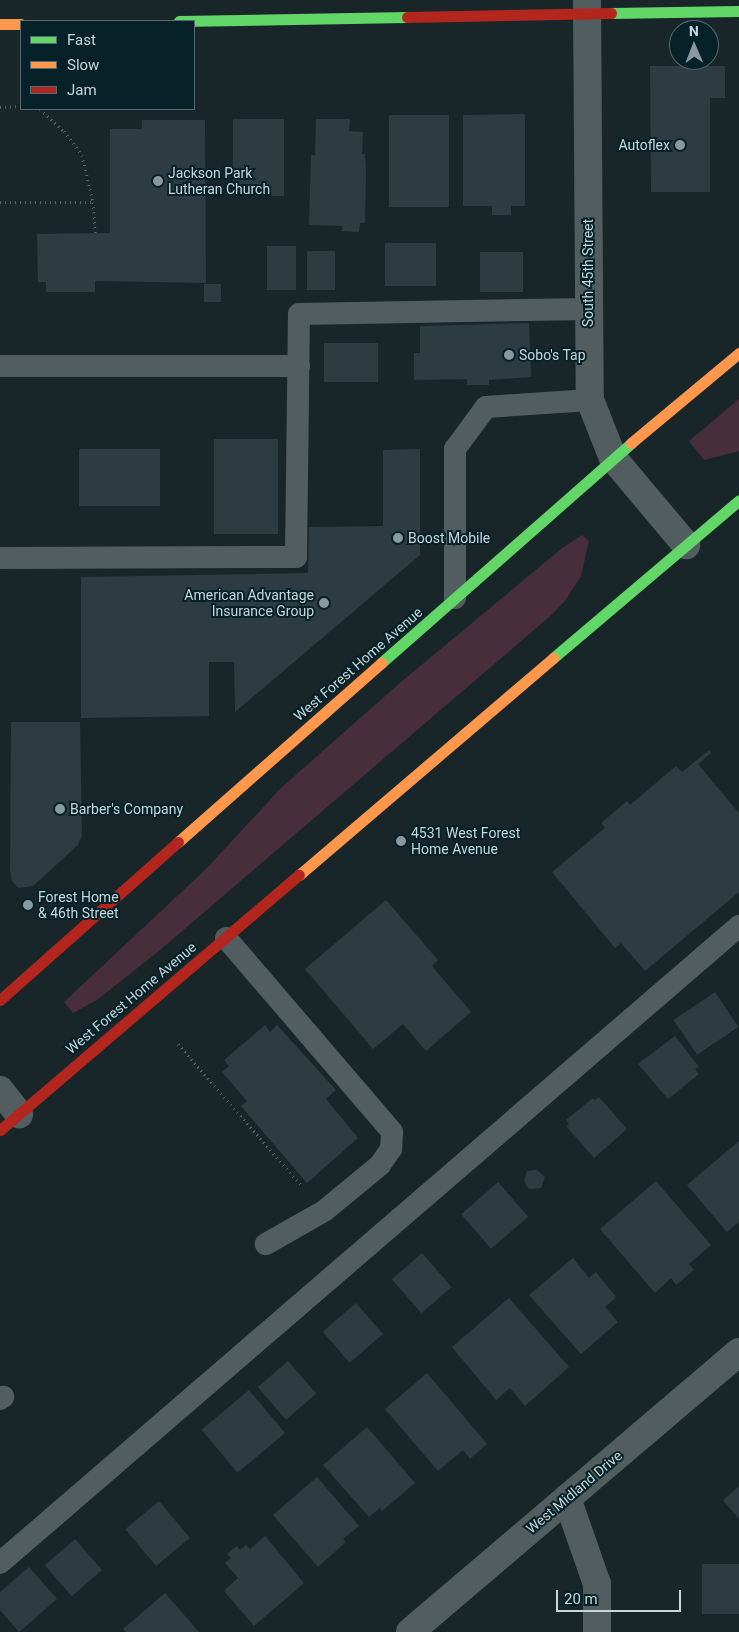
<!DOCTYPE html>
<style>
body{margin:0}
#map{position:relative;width:739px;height:1632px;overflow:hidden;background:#18262a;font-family:Roboto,sans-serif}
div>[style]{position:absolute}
.green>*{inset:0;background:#482e3a}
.building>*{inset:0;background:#2c3c40;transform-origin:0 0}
.path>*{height:3px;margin-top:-1.5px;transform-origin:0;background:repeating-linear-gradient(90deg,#586266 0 1px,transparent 0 5px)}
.lane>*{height:22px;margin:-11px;padding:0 11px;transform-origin:11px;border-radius:11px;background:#525d60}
.street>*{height:28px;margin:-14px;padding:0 14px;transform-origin:14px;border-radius:14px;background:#525d60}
.fast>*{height:11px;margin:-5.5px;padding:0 5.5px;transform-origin:5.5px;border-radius:5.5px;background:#63d668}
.slow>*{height:11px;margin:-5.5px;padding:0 5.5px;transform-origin:5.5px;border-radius:5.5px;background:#ff974d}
.jam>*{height:11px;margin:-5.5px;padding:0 5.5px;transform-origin:5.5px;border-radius:5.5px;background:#b3261e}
.dots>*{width:14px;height:14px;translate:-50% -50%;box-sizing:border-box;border:2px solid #062128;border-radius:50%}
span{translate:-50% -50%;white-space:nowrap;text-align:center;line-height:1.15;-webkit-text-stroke:4px #062128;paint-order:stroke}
.poi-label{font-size:14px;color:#c8d7db}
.right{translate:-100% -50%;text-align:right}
.left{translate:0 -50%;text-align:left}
.street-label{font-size:14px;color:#c8d7db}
.legend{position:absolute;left:20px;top:20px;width:175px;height:90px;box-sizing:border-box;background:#062128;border:1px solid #546a70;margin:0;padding:6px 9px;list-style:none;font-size:15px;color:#c8d7db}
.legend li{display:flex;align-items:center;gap:10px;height:25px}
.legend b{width:25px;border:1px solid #546a70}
.north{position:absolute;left:669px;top:20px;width:50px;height:50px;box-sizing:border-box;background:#062128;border:1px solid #546a70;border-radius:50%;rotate:359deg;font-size:14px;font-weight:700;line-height:20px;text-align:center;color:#c8d7db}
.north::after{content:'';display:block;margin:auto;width:18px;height:22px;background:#8a999d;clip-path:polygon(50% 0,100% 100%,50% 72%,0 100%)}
.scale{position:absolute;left:556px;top:1590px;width:125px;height:22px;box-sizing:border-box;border:2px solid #c8d7db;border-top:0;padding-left:6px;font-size:15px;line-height:18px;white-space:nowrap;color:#c8d7db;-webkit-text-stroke:4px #062128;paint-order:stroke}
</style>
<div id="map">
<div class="green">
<div style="clip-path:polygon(739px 399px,739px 451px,704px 460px,689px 441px)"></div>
<div style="clip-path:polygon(582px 535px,589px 541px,581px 576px,565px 601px,548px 618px,160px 950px,97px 1000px,73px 1013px,64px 1002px,206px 869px,281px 788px,401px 682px,561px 549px)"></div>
</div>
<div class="building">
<div style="clip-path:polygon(650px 66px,725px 66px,725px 98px,710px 98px,710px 192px,651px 192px)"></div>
<div style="clip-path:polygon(525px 114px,525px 206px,511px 206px,511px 215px,492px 215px,492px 206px,463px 206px,463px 115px)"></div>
<div style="left:389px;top:115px;width:60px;height:92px"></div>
<div style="left:233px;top:119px;width:51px;height:77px"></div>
<div style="clip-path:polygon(316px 119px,350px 119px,349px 131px,363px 132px,362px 154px,365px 154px,366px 173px,365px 223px,360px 223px,359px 232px,342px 231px,342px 226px,309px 225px,311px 155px,315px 155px)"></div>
<div style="clip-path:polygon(142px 120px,205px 120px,206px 283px,95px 281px,95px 292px,46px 292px,46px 282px,38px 282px,37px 234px,110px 233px,110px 129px,142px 129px)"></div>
<div style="left:385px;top:243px;width:51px;height:43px"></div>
<div style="left:267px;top:246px;width:29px;height:44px"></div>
<div style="left:307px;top:251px;width:28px;height:39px"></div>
<div style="left:480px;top:252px;width:43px;height:40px"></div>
<div style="left:221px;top:284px;width:18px;height:17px;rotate:90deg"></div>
<div style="clip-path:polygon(529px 323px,531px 377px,489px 380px,489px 385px,467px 385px,467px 379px,414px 380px,414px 353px,420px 353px,420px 326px)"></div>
<div style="left:324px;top:343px;width:54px;height:39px"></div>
<div style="left:214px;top:439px;width:64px;height:95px"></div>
<div style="left:79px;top:449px;width:81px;height:57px"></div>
<div style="clip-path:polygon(420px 449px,420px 555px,235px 712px,234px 662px,209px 662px,209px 716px,81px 718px,81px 577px,308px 573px,309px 527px,383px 526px,383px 450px)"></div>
<div style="clip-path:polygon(11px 722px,80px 722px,82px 836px,78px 845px,33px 886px,18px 888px,12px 881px,10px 871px)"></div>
<div style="clip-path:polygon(709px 750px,711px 753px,698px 764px,739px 813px,739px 892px,645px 971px,621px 943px,615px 948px,552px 872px,605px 828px,601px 823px,627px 801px,630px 805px,676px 766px,682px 772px)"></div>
<div style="clip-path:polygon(386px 900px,438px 960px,432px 966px,471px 1012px,426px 1051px,403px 1024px,373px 1049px,305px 969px)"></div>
<div style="left:715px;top:992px;width:42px;height:50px;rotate:56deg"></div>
<div style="clip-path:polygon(265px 1025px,270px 1032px,277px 1025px,336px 1090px,326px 1099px,358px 1138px,307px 1183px,241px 1106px,247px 1101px,222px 1072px,229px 1066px,224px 1060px)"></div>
<div style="clip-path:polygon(675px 1036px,699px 1067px,695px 1069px,699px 1074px,668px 1099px,638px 1064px)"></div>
<div style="clip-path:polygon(599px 1097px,627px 1129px,594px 1158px,566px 1126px,569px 1124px,566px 1120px,593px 1098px,595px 1100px)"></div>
<div style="clip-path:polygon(739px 1141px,739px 1222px,727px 1232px,687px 1185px)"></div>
<div style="clip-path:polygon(537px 1170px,545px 1177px,541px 1188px,529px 1189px,524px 1181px,527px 1171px)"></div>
<div style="clip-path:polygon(656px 1181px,711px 1245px,689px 1264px,694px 1270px,676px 1285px,671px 1278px,655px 1293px,600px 1229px)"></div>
<div style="left:498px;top:1182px;width:46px;height:49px;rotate:49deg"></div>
<div style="left:422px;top:1253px;width:45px;height:40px;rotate:49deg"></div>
<div style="clip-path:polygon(573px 1258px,589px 1278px,596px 1272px,616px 1297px,605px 1307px,618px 1322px,581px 1354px,529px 1295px)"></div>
<div style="clip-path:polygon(509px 1298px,569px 1367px,525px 1406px,510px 1388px,496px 1400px,452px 1347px)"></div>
<div style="left:356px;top:1303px;width:41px;height:44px;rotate:49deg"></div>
<div style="left:288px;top:1361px;width:43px;height:40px;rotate:49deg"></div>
<div style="clip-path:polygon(427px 1373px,487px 1444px,470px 1459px,463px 1450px,438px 1471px,385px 1409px)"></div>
<div style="left:249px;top:1390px;width:56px;height:62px;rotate:50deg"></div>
<div style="clip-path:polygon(367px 1427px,415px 1483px,382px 1511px,380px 1508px,369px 1517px,323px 1465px)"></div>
<div style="clip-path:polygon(317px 1477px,359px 1526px,343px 1539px,346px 1542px,318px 1567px,273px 1515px)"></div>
<div style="clip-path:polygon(739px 1486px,739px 1519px,723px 1500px)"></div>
<div style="left:159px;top:1501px;width:48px;height:44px;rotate:50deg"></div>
<div style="clip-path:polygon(265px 1536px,304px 1583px,254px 1626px,224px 1591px,238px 1578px,225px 1563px,231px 1558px,227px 1554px,237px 1546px,240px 1550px,246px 1545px,250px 1549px)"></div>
<div style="left:75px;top:1539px;width:41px;height:40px;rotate:49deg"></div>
<div style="left:739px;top:1564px;width:50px;height:37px;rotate:90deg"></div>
<div style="clip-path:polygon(29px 1567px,57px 1599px,19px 1632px,0 1610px,0 1592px)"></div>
<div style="clip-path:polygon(165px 1593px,199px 1632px,126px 1632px,123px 1629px)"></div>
</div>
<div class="path">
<div style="left:0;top:107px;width:21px;rotate:-3deg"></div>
<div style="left:40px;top:109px;width:33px;rotate:43deg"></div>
<div style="left:64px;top:131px;width:30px;rotate:53deg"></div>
<div style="left:82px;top:155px;width:48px;rotate:76.8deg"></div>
<div style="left:93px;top:202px;width:31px;rotate:86deg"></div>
<div style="left:0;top:202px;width:93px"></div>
<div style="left:178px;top:1044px;width:187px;rotate:48.9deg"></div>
</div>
<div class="lane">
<div style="left:0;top:366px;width:299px"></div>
<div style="left:0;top:558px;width:296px;rotate:-0.2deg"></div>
<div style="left:296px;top:557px;width:243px;rotate:-89.3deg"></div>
<div style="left:299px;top:314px;width:289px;rotate:-1deg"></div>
<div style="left:455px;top:598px;width:149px;rotate:-90deg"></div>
<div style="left:455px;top:449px;width:52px;rotate:-53.6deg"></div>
<div style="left:486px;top:407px;width:104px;rotate:-3.9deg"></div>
<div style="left:226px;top:938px;width:255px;rotate:49.4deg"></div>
<div style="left:392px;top:1132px;width:17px;rotate:93deg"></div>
<div style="left:391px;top:1149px;width:19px;rotate:125deg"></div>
<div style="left:380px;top:1165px;width:72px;rotate:140.6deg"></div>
<div style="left:324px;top:1211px;width:67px;rotate:150.4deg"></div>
<div style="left:0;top:1399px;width:4px;rotate:-34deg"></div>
<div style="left:0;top:1563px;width:976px;rotate:-40.76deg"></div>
</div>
<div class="street">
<div style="left:587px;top:0;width:400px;rotate:89.6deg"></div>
<div style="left:590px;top:400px;width:62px;rotate:68.4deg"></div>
<div style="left:613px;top:458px;width:114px;rotate:50deg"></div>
<div style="left:0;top:1090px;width:31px;rotate:52deg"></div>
<div style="left:567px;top:1498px;width:91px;rotate:70.8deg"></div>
<div style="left:597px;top:1584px;width:48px;rotate:90deg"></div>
<div style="left:410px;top:1632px;width:432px;rotate:-40.4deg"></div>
</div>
<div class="fast">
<div style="left:611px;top:13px;width:128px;rotate:-0.9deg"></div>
<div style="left:179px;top:21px;width:228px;rotate:-1deg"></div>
<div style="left:553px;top:658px;width:244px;rotate:-40.3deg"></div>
<div style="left:381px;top:663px;width:333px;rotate:-41.3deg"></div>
</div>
<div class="slow">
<div style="left:0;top:24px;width:21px"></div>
<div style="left:631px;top:443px;width:141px;rotate:-39.8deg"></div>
<div style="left:178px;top:842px;width:271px;rotate:-41.4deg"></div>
<div style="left:299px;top:875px;width:334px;rotate:-40.5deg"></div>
</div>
<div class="jam">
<div style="left:407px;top:17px;width:204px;rotate:-1.1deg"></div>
<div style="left:0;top:1000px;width:238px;rotate:-41.6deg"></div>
<div style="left:0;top:1130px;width:393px;rotate:-40.5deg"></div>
</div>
<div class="dots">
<div style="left:680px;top:145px;background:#8a999d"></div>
<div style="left:158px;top:181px;background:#8a999d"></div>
<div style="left:509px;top:355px;background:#8a999d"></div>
<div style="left:398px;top:538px;background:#8a999d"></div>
<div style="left:324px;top:603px;background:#8a999d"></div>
<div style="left:60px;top:809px;background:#8a999d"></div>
<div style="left:401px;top:841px;background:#8a999d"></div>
<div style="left:28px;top:905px;background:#8a999d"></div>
</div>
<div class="poi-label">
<span class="right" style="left:670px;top:145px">Autoflex</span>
<span class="left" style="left:168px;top:181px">Jackson Park<br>Lutheran Church</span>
<span class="left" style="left:519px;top:355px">Sobo's Tap</span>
<span class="left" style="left:408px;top:538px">Boost Mobile</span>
<span class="right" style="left:314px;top:603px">American Advantage<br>Insurance Group</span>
<span class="left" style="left:70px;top:809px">Barber's Company</span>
<span class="left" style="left:411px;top:841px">4531 West Forest<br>Home Avenue</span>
<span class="left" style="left:38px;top:905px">Forest Home<br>&amp; 46th Street</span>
</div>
<div class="street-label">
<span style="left:588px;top:273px;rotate:-90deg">South 45th Street</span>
<span style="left:358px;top:664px;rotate:-41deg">West Forest Home Avenue</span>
<span style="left:131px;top:998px;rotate:-40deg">West Forest Home Avenue</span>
<span style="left:574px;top:1492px;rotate:-40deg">West Midland Drive</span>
</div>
<ul class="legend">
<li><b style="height:6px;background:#63d668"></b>Fast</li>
<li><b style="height:6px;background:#ff974d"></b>Slow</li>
<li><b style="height:6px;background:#b3261e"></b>Jam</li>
</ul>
<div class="north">N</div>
<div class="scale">20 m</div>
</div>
